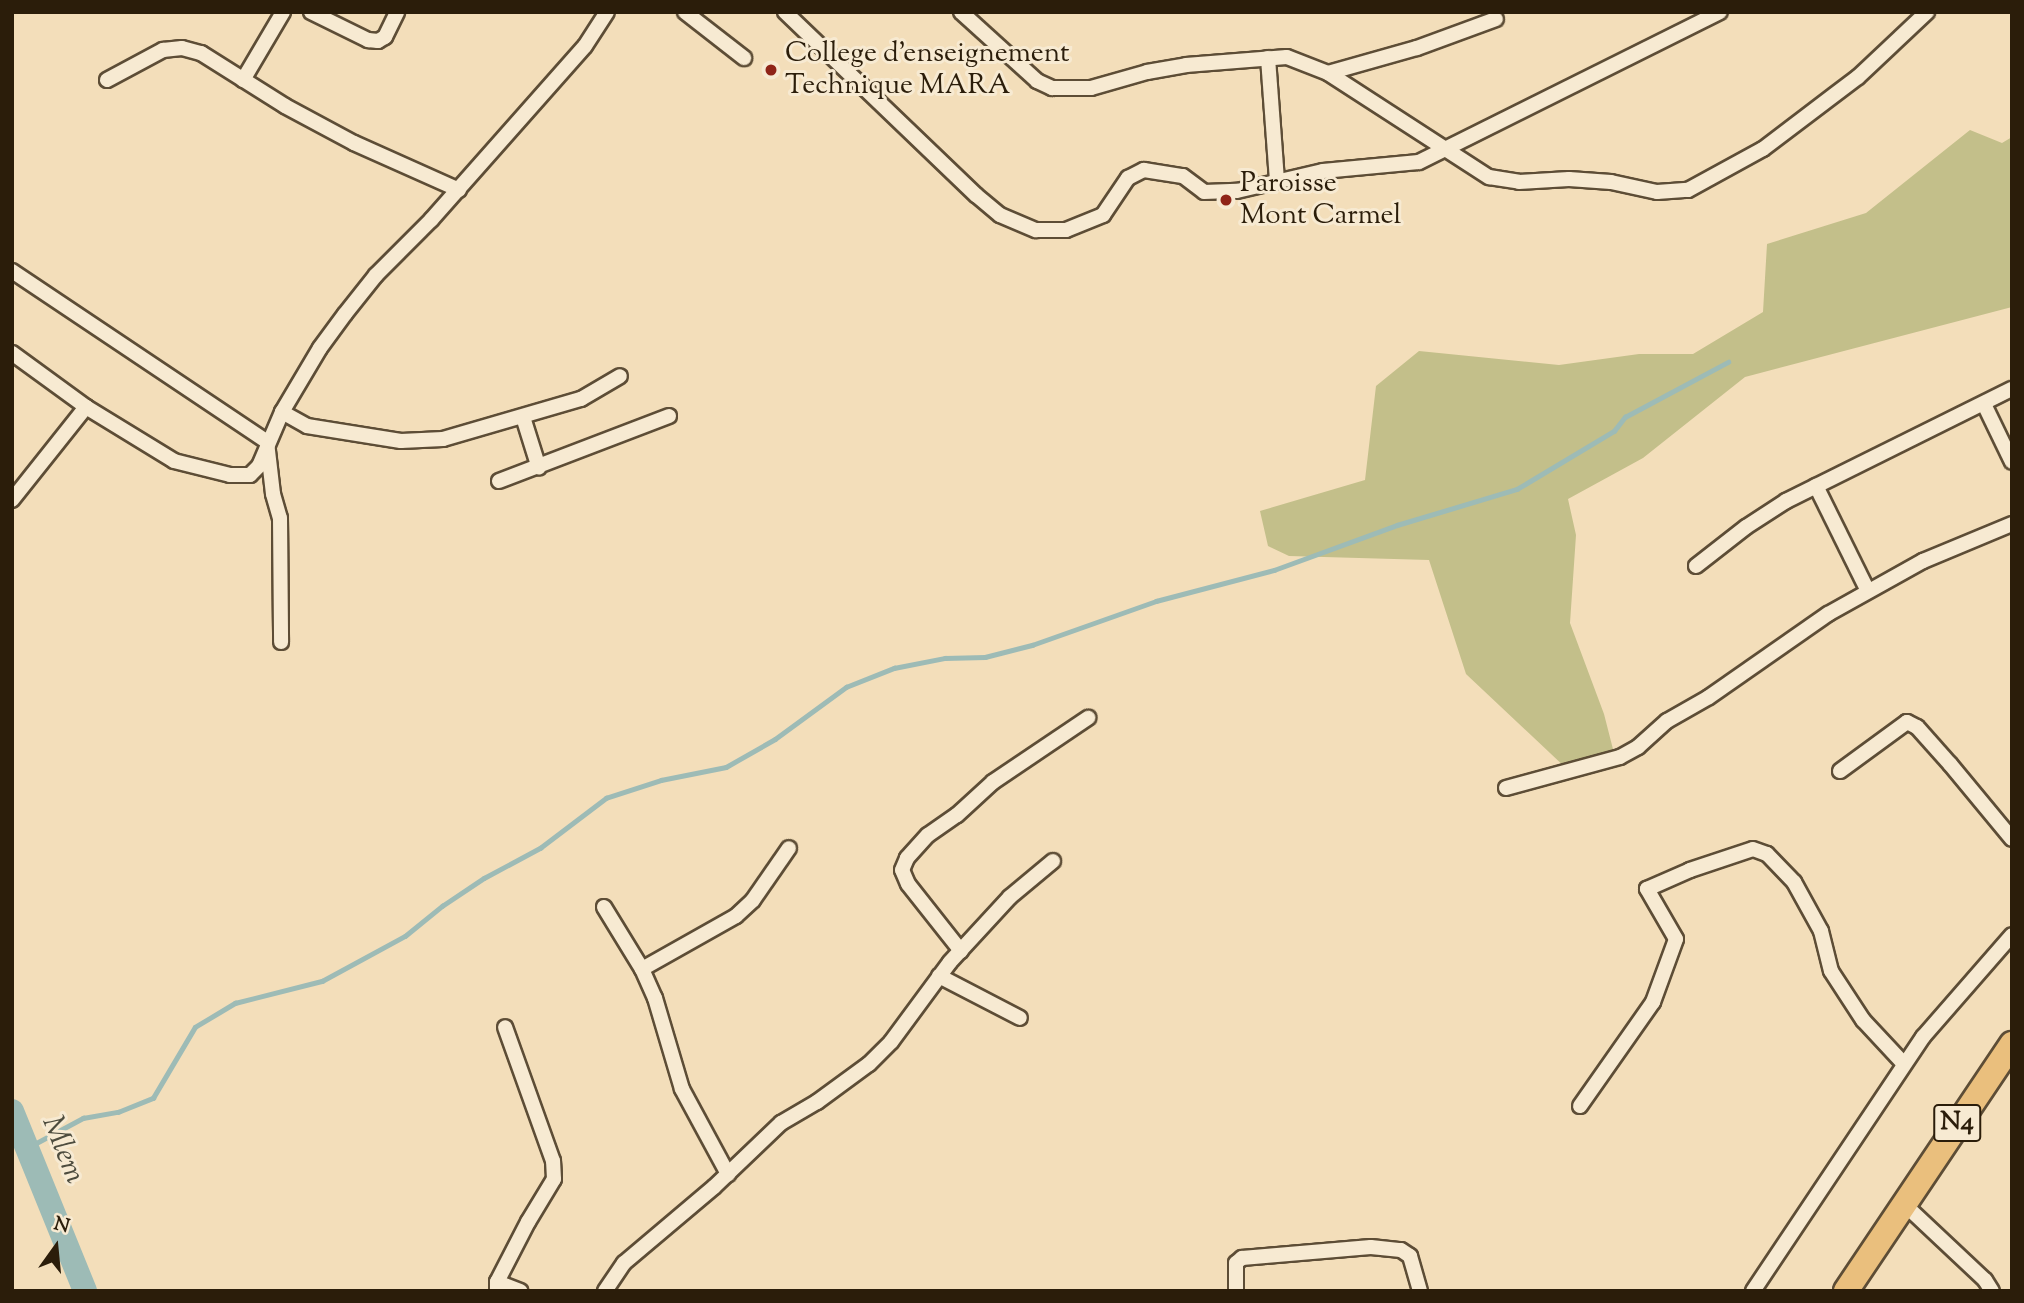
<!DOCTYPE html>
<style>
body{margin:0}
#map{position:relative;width:2024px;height:1303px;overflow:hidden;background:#f3deba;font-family:"Sorts Mill Goudy",serif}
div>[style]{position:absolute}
.green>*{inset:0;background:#c3bf8a}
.stream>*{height:4.5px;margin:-2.25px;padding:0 2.25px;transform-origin:2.25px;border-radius:2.25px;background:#9dbbb6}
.river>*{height:24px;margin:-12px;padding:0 12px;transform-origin:12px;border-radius:12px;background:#9dbbb6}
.roads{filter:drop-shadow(2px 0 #5d4d36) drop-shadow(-2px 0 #5d4d36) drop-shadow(0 2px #5d4d36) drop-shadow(0 -2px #5d4d36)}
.street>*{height:14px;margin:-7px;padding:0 7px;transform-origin:7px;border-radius:7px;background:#f7ead2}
.highway>*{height:24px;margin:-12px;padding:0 12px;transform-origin:12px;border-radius:12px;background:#eabf7d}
.dots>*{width:19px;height:19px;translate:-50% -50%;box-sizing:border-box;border:4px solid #f7ead2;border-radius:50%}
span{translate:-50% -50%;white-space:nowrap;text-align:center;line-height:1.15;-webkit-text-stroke:6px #f7ead2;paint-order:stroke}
.shield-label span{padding:2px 5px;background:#f7ead2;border:2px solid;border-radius:5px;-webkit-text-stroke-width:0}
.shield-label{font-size:26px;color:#2b1d0a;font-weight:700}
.poi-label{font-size:28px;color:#2b1d0a}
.left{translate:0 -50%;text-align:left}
.water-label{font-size:30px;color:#4d4c3e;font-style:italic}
.frame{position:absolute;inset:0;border:14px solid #2b1d0a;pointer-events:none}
.north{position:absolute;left:21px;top:1212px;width:70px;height:70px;-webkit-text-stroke:5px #f7ead2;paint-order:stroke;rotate:15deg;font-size:19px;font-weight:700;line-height:28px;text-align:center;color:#2b1d0a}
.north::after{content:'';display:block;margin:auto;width:24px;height:32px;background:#2b1d0a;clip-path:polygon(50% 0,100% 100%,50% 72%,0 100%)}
</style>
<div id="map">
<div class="green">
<div style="clip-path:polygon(1970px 130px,2002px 143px,2012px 137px,2012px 307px,1745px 377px,1643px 458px,1568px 499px,1576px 535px,1570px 623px,1604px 714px,1615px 757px,1567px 769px,1466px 674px,1429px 560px,1289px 556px,1268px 546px,1260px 511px,1365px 480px,1376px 386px,1419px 351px,1559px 365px,1639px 354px,1693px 354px,1763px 312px,1767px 244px,1866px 213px)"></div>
</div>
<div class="stream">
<div style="left:27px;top:1148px;width:64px;rotate:-28.2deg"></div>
<div style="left:83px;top:1118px;width:36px;rotate:-10deg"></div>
<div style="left:118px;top:1112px;width:38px;rotate:-22deg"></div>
<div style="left:153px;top:1098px;width:82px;rotate:-59.4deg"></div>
<div style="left:195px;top:1027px;width:47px;rotate:-31deg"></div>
<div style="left:235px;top:1003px;width:90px;rotate:-14.2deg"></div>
<div style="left:322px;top:981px;width:94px;rotate:-28.5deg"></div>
<div style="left:405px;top:936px;width:48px;rotate:-39deg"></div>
<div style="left:442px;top:906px;width:50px;rotate:-33.7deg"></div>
<div style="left:484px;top:878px;width:64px;rotate:-28.2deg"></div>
<div style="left:540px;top:848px;width:83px;rotate:-37.1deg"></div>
<div style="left:606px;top:798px;width:58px;rotate:-18.1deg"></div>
<div style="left:661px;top:780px;width:66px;rotate:-11.3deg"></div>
<div style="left:726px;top:767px;width:56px;rotate:-29.7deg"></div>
<div style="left:775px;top:739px;width:88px;rotate:-36.2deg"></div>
<div style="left:846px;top:687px;width:52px;rotate:-21.6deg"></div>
<div style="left:894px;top:668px;width:52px;rotate:-11.1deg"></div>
<div style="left:945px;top:658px;width:40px;rotate:-1.4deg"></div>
<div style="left:985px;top:657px;width:49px;rotate:-14.3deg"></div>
<div style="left:1032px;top:645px;width:132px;rotate:-19.5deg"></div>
<div style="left:1156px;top:601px;width:122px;rotate:-14.7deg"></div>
<div style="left:1274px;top:570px;width:131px;rotate:-20.1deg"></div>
<div style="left:1397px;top:525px;width:125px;rotate:-16.7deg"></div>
<div style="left:1517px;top:489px;width:113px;rotate:-30.9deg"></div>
<div style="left:1614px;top:431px;width:18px;rotate:-52deg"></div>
<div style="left:1625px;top:417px;width:117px;rotate:-28.1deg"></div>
</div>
<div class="river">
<div style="left:12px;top:1111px;width:194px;rotate:67.9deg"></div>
</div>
<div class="roads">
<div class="street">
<div style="left:311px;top:12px;width:64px;rotate:26.2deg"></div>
<div style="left:368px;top:40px;width:10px;rotate:6deg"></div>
<div style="left:378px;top:41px;width:8px;rotate:-30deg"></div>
<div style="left:385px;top:37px;width:28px;rotate:-64deg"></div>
<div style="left:685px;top:12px;width:75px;rotate:37.9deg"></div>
<div style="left:785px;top:12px;width:265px;rotate:43.8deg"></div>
<div style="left:976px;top:195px;width:31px;rotate:40deg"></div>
<div style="left:1000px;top:215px;width:39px;rotate:23deg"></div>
<div style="left:1036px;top:230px;width:30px"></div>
<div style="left:1066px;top:230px;width:40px;rotate:-22deg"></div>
<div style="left:1103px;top:215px;width:45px;rotate:-56deg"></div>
<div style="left:1128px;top:178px;width:18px;rotate:-27deg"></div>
<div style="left:1144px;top:170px;width:39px;rotate:9deg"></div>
<div style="left:1183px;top:176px;width:26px;rotate:37deg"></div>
<div style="left:1204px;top:192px;width:33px;rotate:-2deg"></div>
<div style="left:1237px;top:191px;width:88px;rotate:-13.1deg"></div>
<div style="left:1323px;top:171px;width:96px;rotate:-5.4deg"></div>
<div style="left:1419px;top:162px;width:336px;rotate:-26.5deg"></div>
<div style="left:961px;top:12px;width:103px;rotate:42.2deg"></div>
<div style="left:1037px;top:81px;width:17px;rotate:25deg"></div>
<div style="left:1052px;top:88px;width:39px"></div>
<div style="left:1091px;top:88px;width:58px;rotate:-15.9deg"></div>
<div style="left:1147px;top:72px;width:40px;rotate:-10deg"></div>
<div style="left:1186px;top:65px;width:101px;rotate:-4.5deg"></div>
<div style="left:1287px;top:57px;width:44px;rotate:21.3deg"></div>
<div style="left:1328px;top:73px;width:192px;rotate:32.9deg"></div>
<div style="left:1489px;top:177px;width:30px;rotate:9deg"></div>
<div style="left:1519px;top:182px;width:50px;rotate:-3.4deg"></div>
<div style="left:1569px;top:179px;width:42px;rotate:4.1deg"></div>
<div style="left:1611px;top:182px;width:47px;rotate:12.3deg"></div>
<div style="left:1657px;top:192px;width:31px;rotate:-4deg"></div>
<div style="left:1688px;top:190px;width:85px;rotate:-28.7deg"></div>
<div style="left:1763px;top:149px;width:119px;rotate:-37.2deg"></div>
<div style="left:1858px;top:77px;width:95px;rotate:-43.3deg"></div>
<div style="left:1268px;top:58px;width:123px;rotate:85.8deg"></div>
<div style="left:1328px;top:73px;width:92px;rotate:-15.7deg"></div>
<div style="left:1417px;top:48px;width:84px;rotate:-20.2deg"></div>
<div style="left:107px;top:80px;width:64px;rotate:-28.2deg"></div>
<div style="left:163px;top:50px;width:19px;rotate:-6deg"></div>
<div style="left:182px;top:48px;width:20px;rotate:15deg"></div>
<div style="left:201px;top:53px;width:99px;rotate:32.2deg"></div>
<div style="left:285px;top:106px;width:78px;rotate:28.2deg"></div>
<div style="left:354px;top:143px;width:115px;rotate:24.1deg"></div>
<div style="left:243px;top:80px;width:79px;rotate:-59.5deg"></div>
<div style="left:12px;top:271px;width:307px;rotate:33.8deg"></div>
<div style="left:267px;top:442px;width:52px;rotate:83.4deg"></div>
<div style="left:273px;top:494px;width:25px;rotate:74deg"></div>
<div style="left:280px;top:518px;width:124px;rotate:89.5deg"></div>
<div style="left:12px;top:353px;width:92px;rotate:36.1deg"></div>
<div style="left:86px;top:407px;width:103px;rotate:31.5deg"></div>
<div style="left:174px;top:461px;width:58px;rotate:14deg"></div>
<div style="left:230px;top:475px;width:20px"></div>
<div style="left:250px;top:475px;width:13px;rotate:-45deg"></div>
<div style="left:259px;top:466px;width:59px;rotate:-66.9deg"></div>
<div style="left:282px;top:412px;width:74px;rotate:-59.3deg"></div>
<div style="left:320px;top:348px;width:42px;rotate:-53.7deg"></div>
<div style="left:345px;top:314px;width:50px;rotate:-51.5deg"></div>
<div style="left:376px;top:275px;width:78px;rotate:-45deg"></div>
<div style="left:431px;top:220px;width:232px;rotate:-48.5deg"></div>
<div style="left:585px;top:46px;width:40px;rotate:-57.1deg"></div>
<div style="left:1984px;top:404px;width:64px;rotate:64.2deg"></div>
<div style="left:282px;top:412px;width:29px;rotate:29deg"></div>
<div style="left:307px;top:426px;width:95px;rotate:9.1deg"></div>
<div style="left:401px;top:441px;width:42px;rotate:-2.7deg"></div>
<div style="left:443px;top:439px;width:144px;rotate:-16.2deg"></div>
<div style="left:581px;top:399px;width:45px;rotate:-30.5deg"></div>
<div style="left:523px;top:417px;width:53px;rotate:72.6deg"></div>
<div style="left:499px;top:481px;width:182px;rotate:-20.9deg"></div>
<div style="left:1816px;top:486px;width:117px;rotate:63.7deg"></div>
<div style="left:12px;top:500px;width:119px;rotate:-51.5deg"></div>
<div style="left:1696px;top:566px;width:63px;rotate:-38deg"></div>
<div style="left:1746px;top:527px;width:48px;rotate:-33deg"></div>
<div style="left:1786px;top:501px;width:252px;rotate:-26.4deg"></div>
<div style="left:1840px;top:771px;width:83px;rotate:-36.2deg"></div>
<div style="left:1907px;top:722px;width:11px;rotate:27deg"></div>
<div style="left:1917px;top:727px;width:50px;rotate:48.3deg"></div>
<div style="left:1950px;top:764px;width:97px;rotate:50.4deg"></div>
<div style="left:1506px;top:788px;width:118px;rotate:-15.2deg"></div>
<div style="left:1620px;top:757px;width:21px;rotate:-29deg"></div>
<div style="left:1638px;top:747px;width:39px;rotate:-42deg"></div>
<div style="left:1667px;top:721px;width:48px;rotate:-29.7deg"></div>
<div style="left:1709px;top:697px;width:145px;rotate:-34.9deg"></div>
<div style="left:1828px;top:614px;width:109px;rotate:-29.2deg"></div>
<div style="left:1923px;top:561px;width:96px;rotate:-22.6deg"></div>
<div style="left:604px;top:907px;width:73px;rotate:58.5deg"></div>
<div style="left:642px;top:969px;width:32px;rotate:66deg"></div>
<div style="left:655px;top:998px;width:95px;rotate:73.5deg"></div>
<div style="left:682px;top:1089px;width:97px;rotate:61.6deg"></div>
<div style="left:961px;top:951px;width:85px;rotate:-128.3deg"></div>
<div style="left:908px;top:884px;width:15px;rotate:-113deg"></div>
<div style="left:902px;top:870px;width:13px;rotate:-67deg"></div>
<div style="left:907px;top:858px;width:31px;rotate:-48deg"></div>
<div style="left:928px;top:835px;width:35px;rotate:-35deg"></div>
<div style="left:957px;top:815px;width:49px;rotate:-42.5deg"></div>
<div style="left:993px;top:782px;width:115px;rotate:-34deg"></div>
<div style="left:642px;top:969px;width:108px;rotate:-29.4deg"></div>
<div style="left:736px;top:916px;width:23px;rotate:-43deg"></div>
<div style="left:753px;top:900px;width:63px;rotate:-55.3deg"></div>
<div style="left:939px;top:976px;width:91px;rotate:27.4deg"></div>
<div style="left:1580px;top:1106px;width:127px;rotate:-54.9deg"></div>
<div style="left:1653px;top:1002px;width:67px;rotate:-69.9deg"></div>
<div style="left:1676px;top:939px;width:58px;rotate:-120.1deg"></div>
<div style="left:1647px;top:889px;width:47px;rotate:-23.8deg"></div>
<div style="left:1690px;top:870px;width:66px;rotate:-18.4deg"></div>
<div style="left:1753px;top:849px;width:15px;rotate:20deg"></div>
<div style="left:1767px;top:854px;width:39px;rotate:46deg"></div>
<div style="left:1794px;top:882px;width:56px;rotate:61.1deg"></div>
<div style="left:1821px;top:931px;width:41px;rotate:76deg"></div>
<div style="left:1831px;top:971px;width:59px;rotate:56.9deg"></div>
<div style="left:1863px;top:1020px;width:60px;rotate:47deg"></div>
<div style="left:1904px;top:1204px;width:111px;rotate:43.2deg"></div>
<div style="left:1985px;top:1280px;width:13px;rotate:58deg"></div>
<div style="left:497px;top:1282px;width:25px;rotate:21deg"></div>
<div style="left:497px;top:1291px;width:9px;rotate:-90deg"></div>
<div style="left:497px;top:1282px;width:68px;rotate:-62.7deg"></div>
<div style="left:528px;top:1222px;width:50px;rotate:-58.8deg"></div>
<div style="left:554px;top:1179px;width:18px;rotate:-93deg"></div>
<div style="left:553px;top:1161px;width:142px;rotate:-109.7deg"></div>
<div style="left:605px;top:1291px;width:34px;rotate:-56deg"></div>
<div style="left:624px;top:1263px;width:118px;rotate:-40.2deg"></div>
<div style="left:714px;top:1187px;width:93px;rotate:-43.7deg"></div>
<div style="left:781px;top:1123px;width:42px;rotate:-30.3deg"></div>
<div style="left:817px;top:1102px;width:64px;rotate:-36.2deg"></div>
<div style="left:869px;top:1064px;width:31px;rotate:-45deg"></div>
<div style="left:891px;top:1042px;width:99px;rotate:-53.6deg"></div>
<div style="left:950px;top:962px;width:88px;rotate:-47.3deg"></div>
<div style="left:1010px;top:897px;width:56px;rotate:-39.9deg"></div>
<div style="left:1236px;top:1291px;width:28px;rotate:-90deg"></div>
<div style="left:1236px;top:1263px;width:8px;rotate:-40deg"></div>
<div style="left:1242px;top:1258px;width:129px;rotate:-4.9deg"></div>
<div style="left:1371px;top:1247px;width:30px;rotate:6deg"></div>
<div style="left:1401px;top:1250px;width:11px;rotate:34deg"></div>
<div style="left:1410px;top:1256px;width:36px;rotate:74deg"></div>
<div style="left:1753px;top:1291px;width:306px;rotate:-56.2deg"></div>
<div style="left:1923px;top:1037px;width:135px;rotate:-48.9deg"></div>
</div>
<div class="highway">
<div style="left:1846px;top:1291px;width:298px;rotate:-56.1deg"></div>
</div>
</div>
<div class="dots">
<div style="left:771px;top:70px;background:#8f2418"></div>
<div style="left:1226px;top:200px;background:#8f2418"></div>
</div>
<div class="shield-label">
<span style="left:1957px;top:1123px">N4</span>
</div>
<div class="poi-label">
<span class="left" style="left:785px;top:70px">College d'enseignement<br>Technique MARA</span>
<span class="left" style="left:1240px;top:200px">Paroisse<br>Mont Carmel</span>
</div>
<div class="water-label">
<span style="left:62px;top:1150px;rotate:68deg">Mlem</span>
</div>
<div class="frame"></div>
<div class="north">N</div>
</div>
